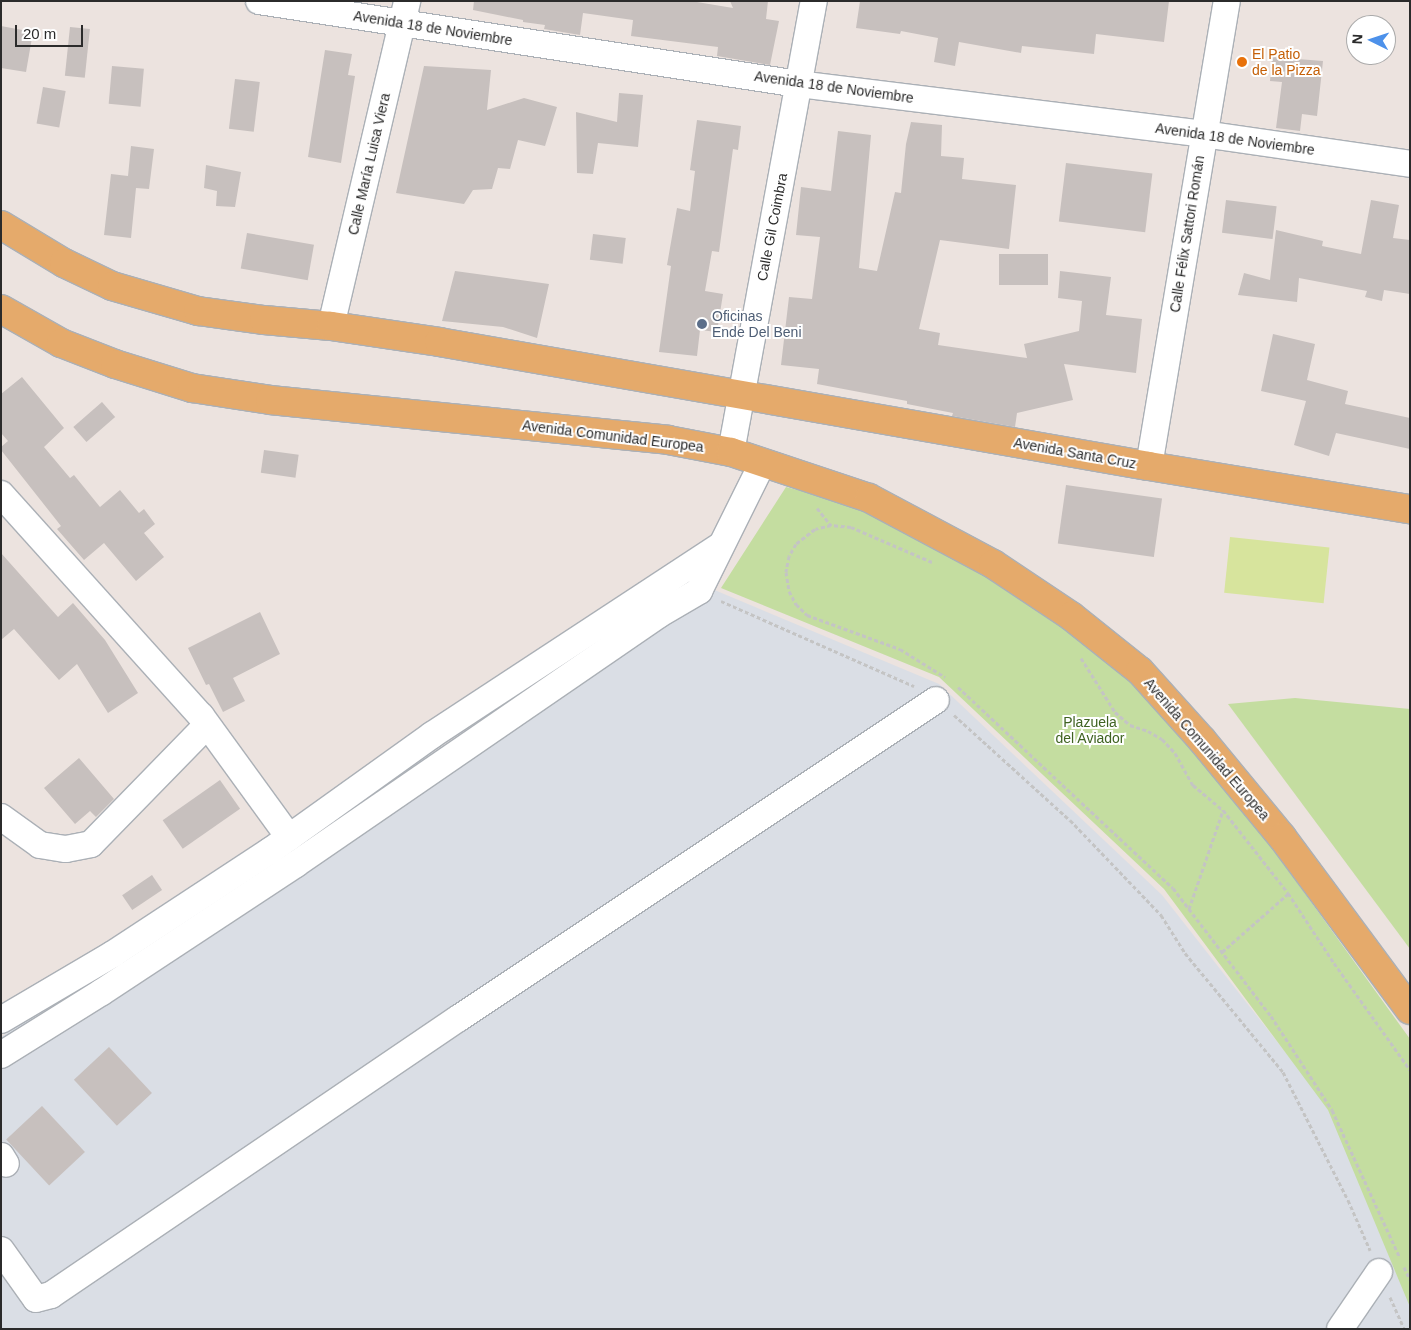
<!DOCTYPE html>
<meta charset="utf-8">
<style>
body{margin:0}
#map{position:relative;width:1411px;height:1330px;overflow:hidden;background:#ece3df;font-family:Arial,sans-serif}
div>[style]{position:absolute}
.airport>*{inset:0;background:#dadee5}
.green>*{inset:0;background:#c4dda0}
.pitch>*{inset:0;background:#d7e49d;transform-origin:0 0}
.building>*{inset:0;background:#c7c0be;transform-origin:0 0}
.path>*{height:3px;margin-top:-1.5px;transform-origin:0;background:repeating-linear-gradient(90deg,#c4c4c4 0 4px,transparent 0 6.5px)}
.roads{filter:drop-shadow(1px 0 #abb0b6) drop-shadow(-1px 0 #abb0b6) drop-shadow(0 1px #abb0b6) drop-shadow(0 -1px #abb0b6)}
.minor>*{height:26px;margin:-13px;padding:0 13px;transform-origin:13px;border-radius:13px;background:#fff}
.major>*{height:28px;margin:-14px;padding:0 14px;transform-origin:14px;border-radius:14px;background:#e5aa6b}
.dots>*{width:14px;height:14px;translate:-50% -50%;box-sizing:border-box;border:2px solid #fff;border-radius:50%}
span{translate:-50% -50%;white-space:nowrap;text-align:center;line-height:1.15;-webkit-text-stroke:4px #fff;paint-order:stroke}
.street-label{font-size:14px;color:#2b2b2b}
.food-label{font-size:14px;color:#c56008}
.left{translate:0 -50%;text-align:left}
.service-label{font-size:14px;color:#4e5e75}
.park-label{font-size:14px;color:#3f6321}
.frame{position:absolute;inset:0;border:2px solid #2b2b2b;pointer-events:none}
.north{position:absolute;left:1346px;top:15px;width:50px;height:50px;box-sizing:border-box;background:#fff;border:1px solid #aaa;border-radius:50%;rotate:274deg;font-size:14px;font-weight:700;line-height:20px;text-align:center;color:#2b2b2b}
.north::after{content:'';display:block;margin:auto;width:18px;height:22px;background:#4d91ea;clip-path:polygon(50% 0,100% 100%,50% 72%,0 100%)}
.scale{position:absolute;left:15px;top:25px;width:68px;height:22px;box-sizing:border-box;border:2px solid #2b2b2b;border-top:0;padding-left:6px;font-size:15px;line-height:18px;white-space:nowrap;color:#2b2b2b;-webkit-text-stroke:4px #fff;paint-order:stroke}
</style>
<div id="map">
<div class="airport">
<div style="clip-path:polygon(693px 581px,939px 684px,1162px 895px,1330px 1109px,1410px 1299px,1410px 1329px,1px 1329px,1px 1037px)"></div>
</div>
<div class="green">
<div style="clip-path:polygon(786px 487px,864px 507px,993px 575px,1066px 624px,1137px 683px,1231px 791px,1410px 1039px,1410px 1307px,1328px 1110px,1164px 889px,939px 677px,721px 588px)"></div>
<div style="clip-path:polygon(1295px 698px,1410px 709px,1410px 949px,1228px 704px)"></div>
</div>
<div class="pitch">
<div style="left:1230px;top:537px;width:100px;height:56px;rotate:6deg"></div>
</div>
<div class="building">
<div style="clip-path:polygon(474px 1px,691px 1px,733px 8px,730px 1px,768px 1px,766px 19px,779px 21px,770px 65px,717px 56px,718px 47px,631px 36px,633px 20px,583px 13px,580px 35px,544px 29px,545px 25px,523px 22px,523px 20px,473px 10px)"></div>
<div style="clip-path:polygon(860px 1px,1169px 1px,1164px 42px,1096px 34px,1094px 54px,1022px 46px,1021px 53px,959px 42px,955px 66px,934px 62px,938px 38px,901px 31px,900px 34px,856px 28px)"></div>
<div style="clip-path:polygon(1px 26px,33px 32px,26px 72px,1px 68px)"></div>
<div style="left:70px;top:27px;width:20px;height:49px;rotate:6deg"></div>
<div style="clip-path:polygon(325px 50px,352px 54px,348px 75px,355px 76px,341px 163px,308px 157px)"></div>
<div style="clip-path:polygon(1272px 57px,1323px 61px,1317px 116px,1302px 114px,1300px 131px,1276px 128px,1282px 82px,1270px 81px)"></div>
<div style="left:112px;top:66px;width:32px;height:38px;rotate:5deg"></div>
<div style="clip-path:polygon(424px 66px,491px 70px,487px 110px,524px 98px,557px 107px,545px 146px,518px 140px,510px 169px,498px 168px,492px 189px,473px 190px,464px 204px,396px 193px)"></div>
<div style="left:235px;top:79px;width:25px;height:50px;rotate:7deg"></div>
<div style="left:43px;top:87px;width:23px;height:37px;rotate:10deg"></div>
<div style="clip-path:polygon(619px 93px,643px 95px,638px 147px,598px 143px,593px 174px,577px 173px,576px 112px,617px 122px)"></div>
<div style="clip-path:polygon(697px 120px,741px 126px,738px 150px,733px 149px,719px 252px,712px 251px,705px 291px,723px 294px,717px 332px,700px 330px,697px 356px,659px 352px,671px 266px,667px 265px,677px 208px,690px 211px,695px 171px,690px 170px)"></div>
<div style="clip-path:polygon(911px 122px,942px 125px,941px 156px,964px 158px,962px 179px,1016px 185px,1009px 249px,940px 240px,919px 329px,940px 333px,938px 345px,1027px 358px,1024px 344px,1079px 331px,1082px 301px,1058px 298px,1060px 271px,1111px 277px,1106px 315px,1142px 319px,1136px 373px,1064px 364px,1073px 400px,1017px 413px,1015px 427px,952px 416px,953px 413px,907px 404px,907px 401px,817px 384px,819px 369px,781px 365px,789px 297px,812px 299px,820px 237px,796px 235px,801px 187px,831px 191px,838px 131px,871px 135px,859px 268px,877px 271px,895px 192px,901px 193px,906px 144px)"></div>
<div style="clip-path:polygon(131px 146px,154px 149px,149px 189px,136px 188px,131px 238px,104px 235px,111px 174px,128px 176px)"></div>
<div style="left:1066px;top:163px;width:87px;height:59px;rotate:7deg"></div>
<div style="clip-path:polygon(206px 165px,241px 172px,235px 207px,216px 206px,217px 191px,204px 188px)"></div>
<div style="left:1226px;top:200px;width:51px;height:33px;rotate:7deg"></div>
<div style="clip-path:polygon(1371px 200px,1399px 205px,1393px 238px,1410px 240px,1410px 294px,1384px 290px,1382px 301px,1365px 297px,1367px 291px,1299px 278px,1297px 302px,1238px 295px,1244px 273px,1270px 280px,1276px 230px,1323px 241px,1322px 246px,1361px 254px)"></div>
<div style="left:247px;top:233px;width:68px;height:36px;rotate:10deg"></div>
<div style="left:593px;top:234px;width:33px;height:26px;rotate:7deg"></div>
<div style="left:1048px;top:254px;width:31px;height:49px;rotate:90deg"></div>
<div style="clip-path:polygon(455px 271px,549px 284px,537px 338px,503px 327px,442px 321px)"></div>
<div style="clip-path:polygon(1273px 334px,1315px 344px,1307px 380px,1348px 391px,1345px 404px,1410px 418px,1410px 449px,1336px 433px,1329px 456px,1294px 445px,1306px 401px,1261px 391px)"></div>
<div style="clip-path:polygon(22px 377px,64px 428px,44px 447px,70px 478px,74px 475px,100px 507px,120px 490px,139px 513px,144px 509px,155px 524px,144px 533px,164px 557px,136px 581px,104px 543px,84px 560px,57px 529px,61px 526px,1px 450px,1px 447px,8px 441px,1px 433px,1px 394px)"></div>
<div style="left:102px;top:402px;width:20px;height:38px;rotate:49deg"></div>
<div style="left:264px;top:450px;width:35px;height:23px;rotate:8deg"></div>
<div style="left:1066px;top:485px;width:97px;height:59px;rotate:8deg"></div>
<div style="clip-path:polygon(1px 553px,58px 617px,73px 603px,105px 640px,138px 693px,108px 713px,77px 664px,59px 680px,14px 629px,1px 640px)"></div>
<div style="clip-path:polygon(260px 612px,280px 654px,233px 678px,245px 701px,223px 712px,209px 684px,206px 685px,188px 648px)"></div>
<div style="clip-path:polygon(79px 758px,114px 799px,96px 817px,90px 811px,75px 824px,44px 788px)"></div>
<div style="left:220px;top:780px;width:35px;height:70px;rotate:55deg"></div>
<div style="left:152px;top:875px;width:18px;height:36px;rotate:56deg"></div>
<div style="left:109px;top:1047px;width:63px;height:48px;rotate:47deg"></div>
<div style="left:42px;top:1106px;width:63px;height:49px;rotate:47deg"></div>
</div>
<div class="path">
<div style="left:817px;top:508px;width:22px;rotate:51deg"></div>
<div style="left:932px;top:562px;width:88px;rotate:-156.6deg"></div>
<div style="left:851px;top:527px;width:20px;rotate:-174deg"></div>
<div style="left:831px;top:525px;width:16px;rotate:166deg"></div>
<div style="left:815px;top:529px;width:24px;rotate:142deg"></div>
<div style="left:796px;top:544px;width:14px;rotate:120deg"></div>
<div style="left:789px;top:556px;width:16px;rotate:101deg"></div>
<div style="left:786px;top:572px;width:19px;rotate:81deg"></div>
<div style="left:789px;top:591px;width:15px;rotate:62deg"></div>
<div style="left:796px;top:604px;width:16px;rotate:45deg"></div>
<div style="left:807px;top:615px;width:99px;rotate:20.1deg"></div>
<div style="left:900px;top:649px;width:53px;rotate:31.9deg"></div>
<div style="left:721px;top:601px;width:211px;rotate:23.8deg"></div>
<div style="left:1081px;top:658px;width:64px;rotate:57.8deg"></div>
<div style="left:1115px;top:712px;width:20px;rotate:41deg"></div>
<div style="left:1130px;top:725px;width:19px;rotate:18deg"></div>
<div style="left:1148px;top:731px;width:16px;rotate:30deg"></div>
<div style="left:1162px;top:739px;width:19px;rotate:47deg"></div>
<div style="left:1175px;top:753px;width:37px;rotate:61deg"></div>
<div style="left:1193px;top:785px;width:39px;rotate:40deg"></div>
<div style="left:1223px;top:810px;width:105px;rotate:51.9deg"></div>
<div style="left:1288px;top:893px;width:84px;rotate:56.7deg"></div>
<div style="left:1334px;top:963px;width:131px;rotate:54.6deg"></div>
<div style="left:958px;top:687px;width:294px;rotate:43.1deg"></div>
<div style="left:1173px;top:888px;width:161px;rotate:52.6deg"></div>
<div style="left:1271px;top:1016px;width:112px;rotate:57deg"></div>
<div style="left:1332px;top:1110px;width:161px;rotate:65.3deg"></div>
<div style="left:954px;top:715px;width:156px;rotate:42.2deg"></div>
<div style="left:1070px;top:820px;width:132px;rotate:46.2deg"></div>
<div style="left:1161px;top:915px;width:45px;rotate:57.7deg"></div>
<div style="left:1185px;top:953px;width:154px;rotate:50.5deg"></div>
<div style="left:1283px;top:1072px;width:144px;rotate:63.1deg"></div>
<div style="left:1348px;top:1200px;width:55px;rotate:66.3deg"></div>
<div style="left:1189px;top:909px;width:105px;rotate:-71deg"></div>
<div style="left:1222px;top:952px;width:89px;rotate:-41.4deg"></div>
<div style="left:1404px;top:1267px;width:14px;rotate:65deg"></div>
<div style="left:1390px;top:1297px;width:35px;rotate:66deg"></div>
</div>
<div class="roads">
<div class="minor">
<div style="left:259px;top:1px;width:545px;rotate:8.75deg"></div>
<div style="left:798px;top:84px;width:408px;rotate:7deg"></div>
<div style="left:1203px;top:134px;width:209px;rotate:8.2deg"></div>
<div style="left:331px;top:326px;width:334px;rotate:-76.8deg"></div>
<div style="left:731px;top:452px;width:459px;rotate:-79.6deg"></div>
<div style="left:1149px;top:466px;width:471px;rotate:-80.5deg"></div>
<div style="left:1px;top:494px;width:299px;rotate:48deg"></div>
<div style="left:201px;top:716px;width:150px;rotate:54deg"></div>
<div style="left:1px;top:817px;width:48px;rotate:35.7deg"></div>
<div style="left:40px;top:845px;width:26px;rotate:9deg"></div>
<div style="left:66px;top:849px;width:25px;rotate:-11deg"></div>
<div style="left:91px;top:844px;width:166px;rotate:-45.7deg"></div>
<div style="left:1px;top:1020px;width:130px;rotate:-30.5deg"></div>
<div style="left:113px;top:954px;width:188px;rotate:-33.3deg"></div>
<div style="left:270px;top:851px;width:199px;rotate:-35.6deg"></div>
<div style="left:432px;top:735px;width:344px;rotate:-33.3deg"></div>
<div style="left:1px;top:1055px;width:119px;rotate:-32deg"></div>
<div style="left:102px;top:992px;width:232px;rotate:-33.4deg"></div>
<div style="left:296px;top:864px;width:439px;rotate:-34.5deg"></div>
<div style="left:658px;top:615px;width:48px;rotate:-30.3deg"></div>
<div style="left:699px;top:591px;width:142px;rotate:-63.6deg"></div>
<div style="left:1px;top:1156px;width:9px;rotate:58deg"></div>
<div style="left:1px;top:1250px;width:60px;rotate:54.5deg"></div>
<div style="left:36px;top:1299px;width:16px;rotate:-15deg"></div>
<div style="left:51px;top:1295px;width:493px;rotate:-34.2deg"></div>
<div style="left:459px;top:1018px;width:573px;rotate:-33.69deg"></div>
<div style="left:1340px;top:1329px;width:69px;rotate:-55.6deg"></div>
</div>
<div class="major">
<div style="left:1px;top:225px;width:74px;rotate:31.1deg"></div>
<div style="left:64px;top:263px;width:53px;rotate:25.6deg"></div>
<div style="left:112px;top:286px;width:90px;rotate:16.2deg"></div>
<div style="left:198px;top:311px;width:67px;rotate:7.8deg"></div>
<div style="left:264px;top:320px;width:67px;rotate:5.1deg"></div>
<div style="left:331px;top:326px;width:109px;rotate:8.4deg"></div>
<div style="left:439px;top:342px;width:721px;rotate:9.91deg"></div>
<div style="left:1149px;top:466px;width:265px;rotate:9.4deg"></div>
<div style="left:1px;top:309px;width:69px;rotate:29.5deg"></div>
<div style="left:61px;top:343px;width:58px;rotate:21.3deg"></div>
<div style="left:115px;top:364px;width:81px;rotate:17.3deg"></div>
<div style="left:192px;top:388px;width:79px;rotate:8.7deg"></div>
<div style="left:270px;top:400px;width:400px;rotate:5.7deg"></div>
<div style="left:668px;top:440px;width:64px;rotate:10.8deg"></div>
<div style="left:731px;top:452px;width:145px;rotate:18.4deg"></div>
<div style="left:869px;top:498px;width:140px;rotate:28deg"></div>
<div style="left:993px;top:564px;width:94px;rotate:33.7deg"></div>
<div style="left:1071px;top:616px;width:88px;rotate:38.6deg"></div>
<div style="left:1140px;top:671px;width:93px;rotate:48.1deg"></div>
<div style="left:1202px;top:740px;width:126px;rotate:50.5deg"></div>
<div style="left:1282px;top:837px;width:215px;rotate:53.5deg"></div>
</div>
</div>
<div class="dots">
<div style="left:1242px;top:62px;background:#e8710a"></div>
<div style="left:702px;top:324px;background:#5c6f8a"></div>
</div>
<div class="street-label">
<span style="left:433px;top:28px;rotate:9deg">Avenida 18 de Noviembre</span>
<span style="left:834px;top:87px;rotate:8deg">Avenida 18 de Noviembre</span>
<span style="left:1235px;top:139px;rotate:8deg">Avenida 18 de Noviembre</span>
<span style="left:369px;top:164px;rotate:-77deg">Calle María Luisa Viera</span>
<span style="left:772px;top:227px;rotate:-79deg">Calle Gil Coimbra</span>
<span style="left:1187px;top:234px;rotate:-81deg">Calle Félix Sattori Román</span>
<span style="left:613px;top:436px;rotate:7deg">Avenida Comunidad Europea</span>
<span style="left:1075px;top:453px;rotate:10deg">Avenida Santa Cruz</span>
<span style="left:1207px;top:749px;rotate:49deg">Avenida Comunidad Europea</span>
</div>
<div class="food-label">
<span class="left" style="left:1252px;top:62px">El Patio<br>de la Pizza</span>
</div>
<div class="service-label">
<span class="left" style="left:712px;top:324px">Oficinas<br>Ende Del Beni</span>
</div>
<div class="park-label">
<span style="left:1090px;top:730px">Plazuela<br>del Aviador</span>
</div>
<div class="frame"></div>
<div class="north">N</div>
<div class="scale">20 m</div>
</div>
